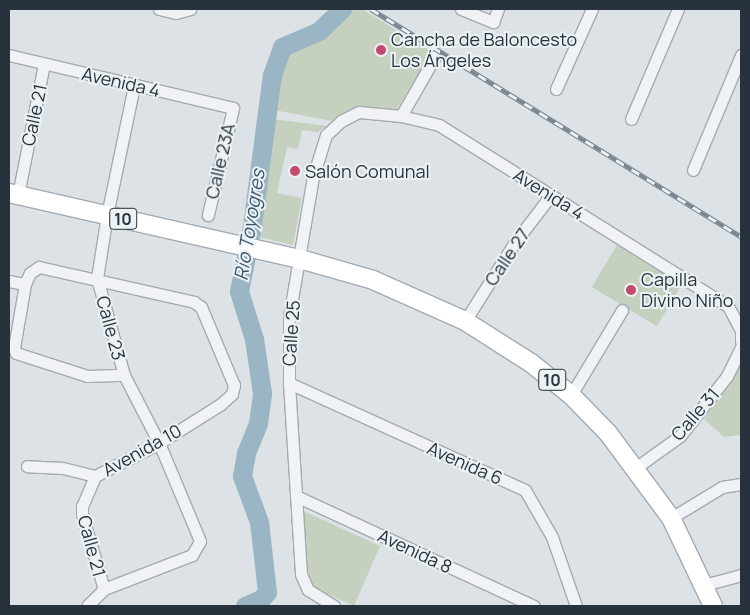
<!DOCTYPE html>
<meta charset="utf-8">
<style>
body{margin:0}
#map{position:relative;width:750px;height:615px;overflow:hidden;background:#dde2e6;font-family:Manrope,sans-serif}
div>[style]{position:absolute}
.green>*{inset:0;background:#c6d0bf;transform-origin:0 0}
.river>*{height:19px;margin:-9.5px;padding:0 9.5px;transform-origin:9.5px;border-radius:9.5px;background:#9ab5c4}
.roads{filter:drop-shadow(1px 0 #a3aab0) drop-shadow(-1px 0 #a3aab0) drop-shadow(0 1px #a3aab0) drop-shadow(0 -1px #a3aab0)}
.street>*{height:11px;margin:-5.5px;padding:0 5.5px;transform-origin:5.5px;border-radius:5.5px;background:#f0f2f5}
.primary>*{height:18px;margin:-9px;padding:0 9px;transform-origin:9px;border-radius:9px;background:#fff}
.rail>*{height:5px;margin-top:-2.5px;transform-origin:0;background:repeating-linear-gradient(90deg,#ecf1f4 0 9px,#78848f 0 18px);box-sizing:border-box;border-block:1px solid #78848f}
.dots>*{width:14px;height:14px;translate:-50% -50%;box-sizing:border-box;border:2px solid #ecf1f4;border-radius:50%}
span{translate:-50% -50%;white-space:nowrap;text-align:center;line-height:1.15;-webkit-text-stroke:4px #ecf1f4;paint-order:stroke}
.shield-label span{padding:1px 4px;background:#ecf1f4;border:1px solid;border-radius:4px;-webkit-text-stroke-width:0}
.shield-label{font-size:16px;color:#28323c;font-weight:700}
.poi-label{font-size:18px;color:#28323c}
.left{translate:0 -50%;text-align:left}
.street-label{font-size:18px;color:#28323c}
.water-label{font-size:19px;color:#35576d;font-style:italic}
.frame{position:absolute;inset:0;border:10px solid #28323c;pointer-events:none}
</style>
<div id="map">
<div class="green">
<div style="clip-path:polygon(350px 9px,362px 9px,432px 52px,397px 109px,352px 109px,332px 121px,274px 110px,287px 52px,322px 37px)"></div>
<div style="clip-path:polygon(272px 119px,327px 126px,317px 132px,302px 130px,298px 149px,287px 147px,277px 193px,302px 198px,293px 245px,255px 236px,269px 161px)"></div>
<div style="left:617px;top:245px;width:76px;height:49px;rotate:31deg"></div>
<div style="clip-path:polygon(741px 365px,741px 444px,740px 435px,724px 437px,704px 419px)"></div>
<div style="clip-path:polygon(303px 511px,380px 546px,354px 606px,317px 589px,311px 581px,307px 569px)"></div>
</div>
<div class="river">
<div style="left:245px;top:606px;width:17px;rotate:-24deg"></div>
<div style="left:261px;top:599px;width:9px;rotate:-49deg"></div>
<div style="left:267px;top:592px;width:70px;rotate:-96.5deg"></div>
<div style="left:259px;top:522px;width:49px;rotate:-110.3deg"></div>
<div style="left:242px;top:476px;width:23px;rotate:-80deg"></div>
<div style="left:246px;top:453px;width:32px;rotate:-68deg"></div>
<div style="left:258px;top:423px;width:30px;rotate:-82deg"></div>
<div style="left:262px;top:393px;width:55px;rotate:-98.4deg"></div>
<div style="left:254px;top:339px;width:50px;rotate:-107.4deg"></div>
<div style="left:239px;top:291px;width:66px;rotate:-78.7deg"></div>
<div style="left:252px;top:226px;width:152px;rotate:-82.5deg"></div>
<div style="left:272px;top:75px;width:30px;rotate:-70deg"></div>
<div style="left:282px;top:47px;width:40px;rotate:-23.4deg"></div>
<div style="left:319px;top:31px;width:32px;rotate:-44deg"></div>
</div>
<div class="roads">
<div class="street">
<div style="left:159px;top:9px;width:17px;rotate:13deg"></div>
<div style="left:176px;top:13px;width:15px;rotate:-16deg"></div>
<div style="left:461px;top:9px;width:35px;rotate:22deg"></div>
<div style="left:493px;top:22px;width:14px;rotate:-69deg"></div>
<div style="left:9px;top:55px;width:230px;rotate:13.3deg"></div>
<div style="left:233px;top:108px;width:110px;rotate:103.2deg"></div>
<div style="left:556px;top:89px;width:88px;rotate:-65.8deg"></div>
<div style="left:401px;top:116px;width:70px;rotate:-60.2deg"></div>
<div style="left:631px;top:119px;width:120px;rotate:-66.9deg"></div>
<div style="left:693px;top:170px;width:125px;rotate:-67.3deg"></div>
<div style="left:18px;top:195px;width:134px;rotate:-78.8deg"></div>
<div style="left:9px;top:281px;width:16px;rotate:11deg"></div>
<div style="left:25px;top:284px;width:12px;rotate:-66deg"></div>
<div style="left:30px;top:273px;width:11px;rotate:-34deg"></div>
<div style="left:39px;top:267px;width:159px;rotate:12.7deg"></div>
<div style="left:194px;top:302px;width:9px;rotate:36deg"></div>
<div style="left:201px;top:307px;width:85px;rotate:67.1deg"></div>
<div style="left:234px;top:385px;width:9px;rotate:103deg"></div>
<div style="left:232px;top:394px;width:15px;rotate:138deg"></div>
<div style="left:221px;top:404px;width:73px;rotate:147.8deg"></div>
<div style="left:159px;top:443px;width:72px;rotate:152.7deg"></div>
<div style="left:95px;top:476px;width:34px;rotate:-166deg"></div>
<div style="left:62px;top:468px;width:35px;rotate:-177deg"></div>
<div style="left:25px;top:284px;width:65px;rotate:99.8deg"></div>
<div style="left:14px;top:348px;width:5px;rotate:68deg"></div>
<div style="left:16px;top:353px;width:75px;rotate:17.9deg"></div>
<div style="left:87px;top:376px;width:37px;rotate:-2deg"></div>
<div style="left:465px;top:321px;width:93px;rotate:-57.7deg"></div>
<div style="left:515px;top:242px;width:59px;rotate:-52.5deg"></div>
<div style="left:289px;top:383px;width:259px;rotate:24.4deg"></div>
<div style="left:525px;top:490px;width:54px;rotate:60.1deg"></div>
<div style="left:552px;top:537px;width:73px;rotate:70.8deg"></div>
<div style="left:571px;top:395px;width:99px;rotate:-59deg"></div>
<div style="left:634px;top:469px;width:57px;rotate:-35.7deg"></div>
<div style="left:680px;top:436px;width:76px;rotate:-51.9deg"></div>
<div style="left:727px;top:376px;width:32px;rotate:-64deg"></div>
<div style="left:95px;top:476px;width:33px;rotate:113deg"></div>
<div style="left:82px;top:506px;width:8px;rotate:90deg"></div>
<div style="left:82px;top:514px;width:78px;rotate:73.7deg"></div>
<div style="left:296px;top:496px;width:262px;rotate:24.8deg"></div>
<div style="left:671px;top:518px;width:60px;rotate:-31.3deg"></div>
<div style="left:722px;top:487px;width:19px;rotate:-9deg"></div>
<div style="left:704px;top:585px;width:38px;rotate:-15deg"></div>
<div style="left:87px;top:606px;width:24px;rotate:-45deg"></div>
<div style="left:104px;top:589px;width:94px;rotate:-21.1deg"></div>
<div style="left:192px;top:555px;width:16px;rotate:-60deg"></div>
<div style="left:200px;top:541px;width:106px;rotate:-112.7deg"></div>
<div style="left:159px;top:443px;width:76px;rotate:-117.2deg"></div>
<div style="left:124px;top:375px;width:101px;rotate:-105.6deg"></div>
<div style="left:97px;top:278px;width:64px;rotate:-81deg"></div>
<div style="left:107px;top:215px;width:132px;rotate:-78.2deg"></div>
<div style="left:334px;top:606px;width:31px;rotate:-148deg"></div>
<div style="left:308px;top:590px;width:17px;rotate:-114deg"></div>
<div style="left:301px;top:574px;width:191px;rotate:-93.6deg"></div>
<div style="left:289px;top:383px;width:66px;rotate:-90deg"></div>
<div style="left:289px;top:317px;width:142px;rotate:-80.3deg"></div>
<div style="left:313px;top:177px;width:44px;rotate:-72.8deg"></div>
<div style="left:326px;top:135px;width:21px;rotate:-43deg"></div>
<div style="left:341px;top:121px;width:20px;rotate:-27deg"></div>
<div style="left:359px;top:112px;width:42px;rotate:5.4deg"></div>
<div style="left:401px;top:116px;width:39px;rotate:13deg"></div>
<div style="left:439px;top:125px;width:341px;rotate:32.1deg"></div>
<div style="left:728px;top:306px;width:27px;rotate:62deg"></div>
<div style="left:741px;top:330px;width:11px;rotate:90deg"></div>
</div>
<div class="primary">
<div style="left:9px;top:193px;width:298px;rotate:12.8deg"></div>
<div style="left:300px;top:259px;width:76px;rotate:16deg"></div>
<div style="left:373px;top:280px;width:101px;rotate:24deg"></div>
<div style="left:465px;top:321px;width:78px;rotate:32.5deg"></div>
<div style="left:531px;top:363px;width:51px;rotate:38.7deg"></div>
<div style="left:571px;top:395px;width:53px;rotate:45.8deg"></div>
<div style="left:608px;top:433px;width:106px;rotate:53.5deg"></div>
<div style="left:671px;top:518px;width:98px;rotate:64.5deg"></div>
</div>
</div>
<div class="rail">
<div style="left:371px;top:9px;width:435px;rotate:31.6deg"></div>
</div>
<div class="dots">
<div style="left:381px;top:50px;background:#c5496f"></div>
<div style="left:295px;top:171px;background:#c5496f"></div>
<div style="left:631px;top:290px;background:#c5496f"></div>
</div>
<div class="shield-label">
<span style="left:123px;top:219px">10</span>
<span style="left:552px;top:380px">10</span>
</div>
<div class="poi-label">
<span class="left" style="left:391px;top:50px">Cancha de Baloncesto<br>Los Ángeles</span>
<span class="left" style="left:305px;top:171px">Salón Comunal</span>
<span class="left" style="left:641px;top:290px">Capilla<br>Divino Niño</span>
</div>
<div class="street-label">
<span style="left:121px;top:82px;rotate:13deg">Avenida 4</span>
<span style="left:34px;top:115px;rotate:-78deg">Calle 21</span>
<span style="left:220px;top:161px;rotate:-77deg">Calle 23A</span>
<span style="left:549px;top:194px;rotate:32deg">Avenida 4</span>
<span style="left:507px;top:257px;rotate:-56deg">Calle 27</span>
<span style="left:111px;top:328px;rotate:75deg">Calle 23</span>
<span style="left:291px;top:333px;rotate:-86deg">Calle 25</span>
<span style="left:695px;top:414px;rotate:-49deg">Calle 31</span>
<span style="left:142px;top:450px;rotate:-29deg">Avenida 10</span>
<span style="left:465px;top:463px;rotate:24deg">Avenida 6</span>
<span style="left:92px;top:546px;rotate:75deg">Calle 21</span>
<span style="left:415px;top:551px;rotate:25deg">Avenida 8</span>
</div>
<div class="water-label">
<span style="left:250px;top:225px;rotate:-81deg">Río Toyogres</span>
</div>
<div class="frame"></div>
</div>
